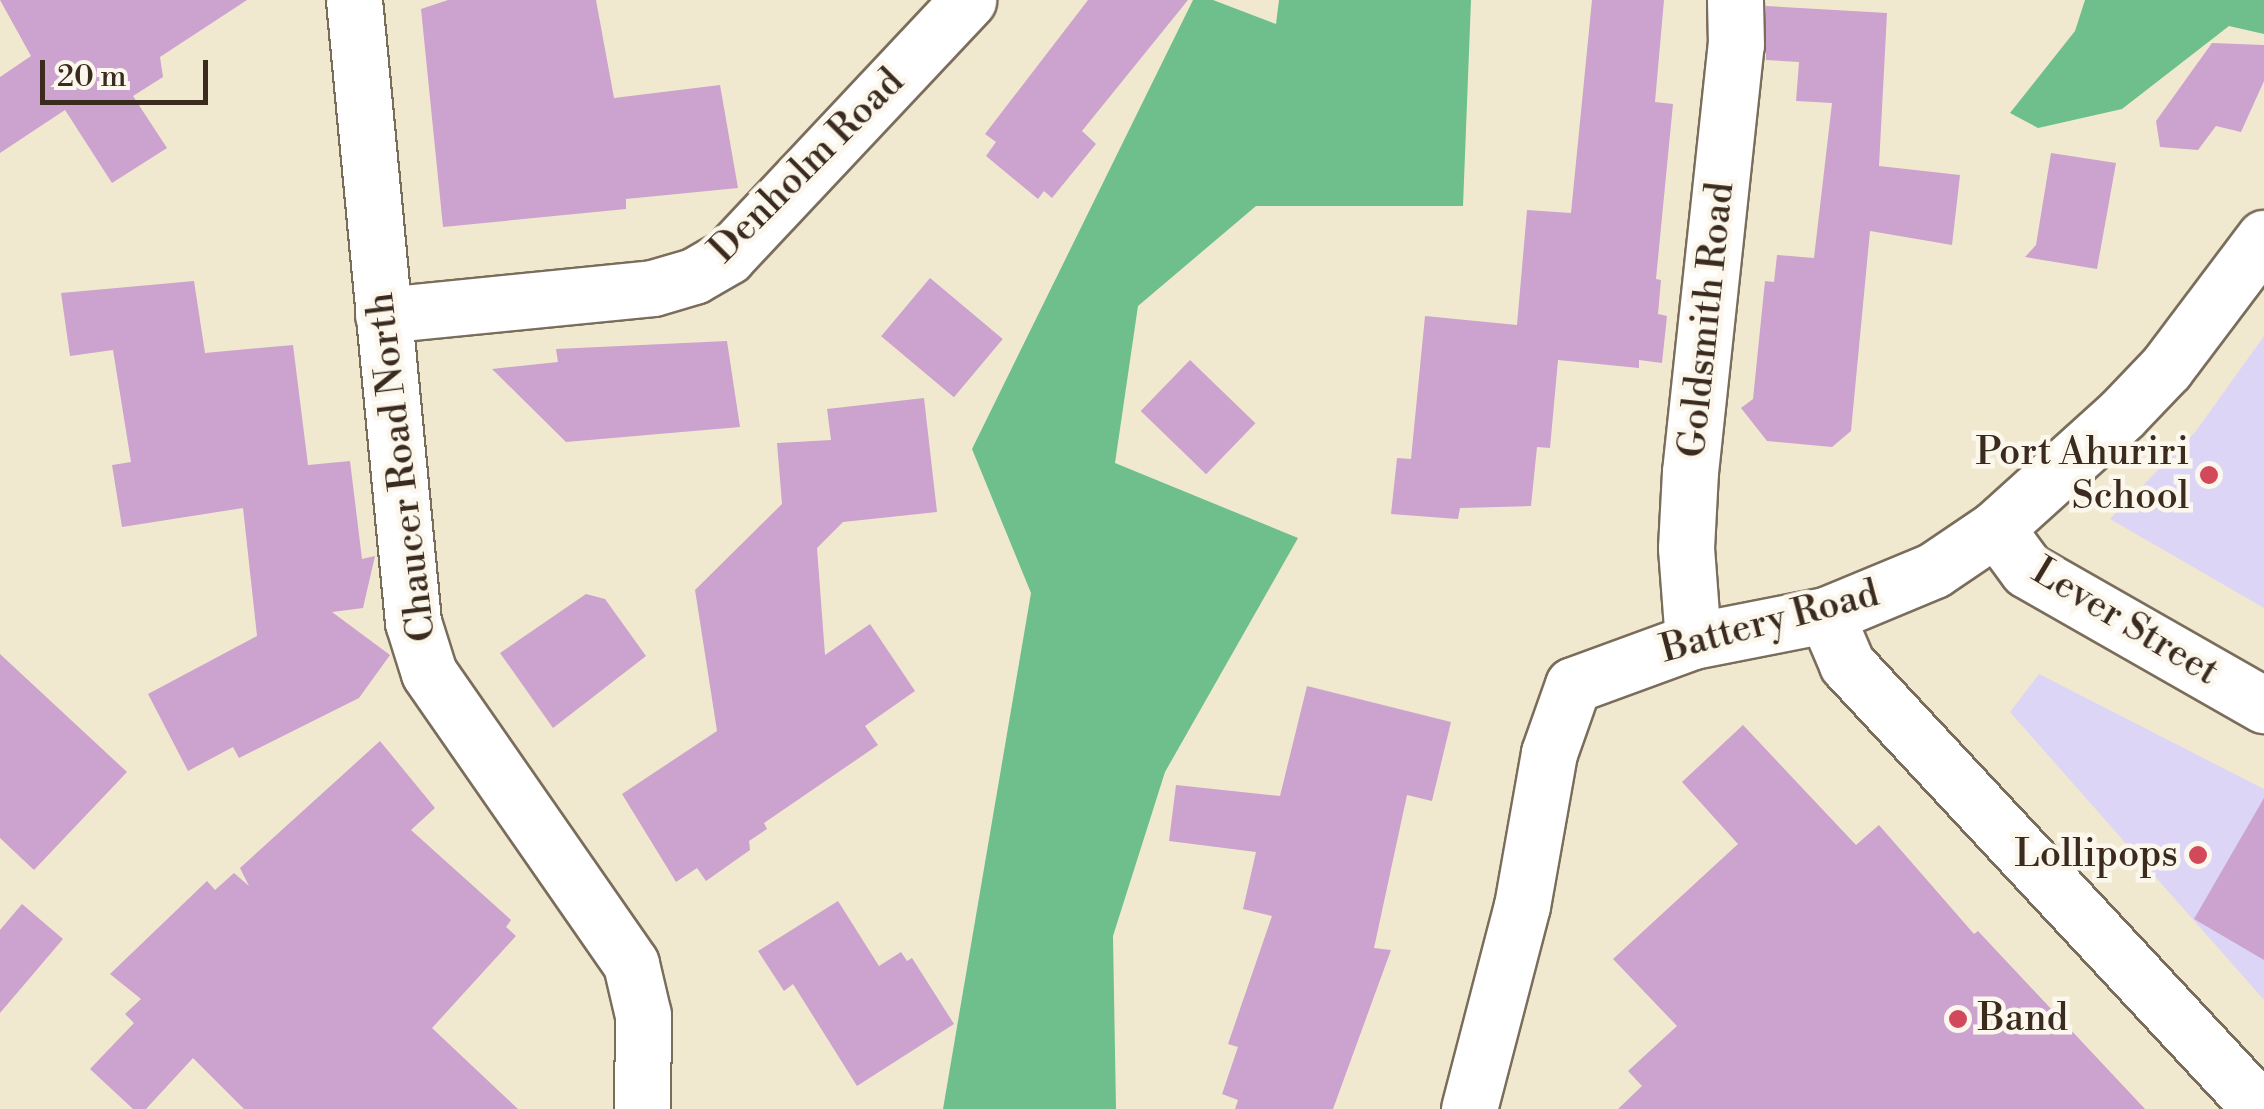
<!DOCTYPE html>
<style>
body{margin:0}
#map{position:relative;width:2264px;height:1109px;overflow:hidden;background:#f1e9cf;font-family:"Libre Bodoni",serif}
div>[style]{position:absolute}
.built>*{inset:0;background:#dcd5f6}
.forest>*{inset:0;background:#6ebf8b}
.building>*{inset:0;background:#cba3ce;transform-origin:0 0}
.roads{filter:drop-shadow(2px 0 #7b6d5c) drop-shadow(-2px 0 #7b6d5c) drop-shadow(0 2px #7b6d5c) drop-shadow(0 -2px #7b6d5c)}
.minor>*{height:55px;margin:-27.5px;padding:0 27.5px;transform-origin:27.5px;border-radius:27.5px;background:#fff}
.dots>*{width:28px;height:28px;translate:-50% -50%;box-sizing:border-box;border:5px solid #fbf7ec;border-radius:50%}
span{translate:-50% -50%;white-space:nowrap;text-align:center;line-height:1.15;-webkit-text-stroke:9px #fbf7ec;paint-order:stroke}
.street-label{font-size:38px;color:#3b2a1e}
.poi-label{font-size:38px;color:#3b2a1e}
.right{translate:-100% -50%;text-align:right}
.left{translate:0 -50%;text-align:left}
.scale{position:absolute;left:40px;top:60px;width:168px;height:45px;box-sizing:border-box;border:5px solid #3b2a1e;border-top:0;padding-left:12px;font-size:30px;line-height:35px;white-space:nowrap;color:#3b2a1e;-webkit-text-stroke:8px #fbf7ec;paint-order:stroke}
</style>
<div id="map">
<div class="built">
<div style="clip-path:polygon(2264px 336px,2264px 608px,2110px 519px,2196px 431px)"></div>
<div style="clip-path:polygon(2039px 674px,2264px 789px,2264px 1000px,2010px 712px)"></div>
</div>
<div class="forest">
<div style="clip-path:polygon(1193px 0,1213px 0,1276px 24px,1279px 0,1471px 0,1463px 206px,1256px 206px,1138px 306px,1115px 463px,1298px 538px,1165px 772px,1113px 936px,1116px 1109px,943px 1109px,1031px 593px,972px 449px)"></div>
<div style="clip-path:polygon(2085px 0,2264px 0,2264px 34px,2229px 26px,2122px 109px,2038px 128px,2010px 113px,2075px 31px)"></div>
</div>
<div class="building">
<div style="clip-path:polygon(0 0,247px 0,160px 57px,163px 77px,133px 96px,167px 148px,112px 183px,65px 110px,0 153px,0 77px,31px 56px)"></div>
<div style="clip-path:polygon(448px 0,596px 0,614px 98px,720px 85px,738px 188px,626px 199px,626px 209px,443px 227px,421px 9px)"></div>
<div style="clip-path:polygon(1088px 0,1188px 0,1082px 131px,1096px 144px,1052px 198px,1044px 191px,1038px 199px,986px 156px,996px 142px,985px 134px)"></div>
<div style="clip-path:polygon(1592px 0,1664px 0,1655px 102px,1673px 104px,1656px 279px,1661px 280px,1658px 314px,1667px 316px,1662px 363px,1639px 360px,1639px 368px,1558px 360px,1550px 448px,1537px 447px,1531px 506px,1460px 508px,1458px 519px,1391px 514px,1397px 458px,1411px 459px,1425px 316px,1517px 325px,1527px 210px,1571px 213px)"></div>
<div style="clip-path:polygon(1766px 6px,1887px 13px,1879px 166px,1960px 175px,1952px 245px,1870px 231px,1851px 431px,1832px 447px,1767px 441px,1741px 408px,1753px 399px,1765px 281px,1774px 282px,1777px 255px,1814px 258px,1832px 103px,1796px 101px,1799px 62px,1766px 60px)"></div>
<div style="clip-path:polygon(2212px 43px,2264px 45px,2264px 81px,2241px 132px,2216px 126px,2198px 150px,2160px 147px,2156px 121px)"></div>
<div style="clip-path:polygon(2051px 153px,2116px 163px,2097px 269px,2025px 257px,2036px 245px)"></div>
<div style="left:930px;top:278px;width:95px;height:76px;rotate:40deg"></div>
<div style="clip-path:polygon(194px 281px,205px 353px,293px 345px,308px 465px,350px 461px,362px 559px,375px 556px,363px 608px,332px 612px,390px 655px,359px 698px,239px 758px,233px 747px,188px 771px,148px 694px,257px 636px,243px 508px,122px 527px,112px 465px,131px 462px,113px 350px,70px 356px,61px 293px)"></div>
<div style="clip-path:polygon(727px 341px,740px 427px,566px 442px,492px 369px,558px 362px,556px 349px)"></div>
<div style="left:1190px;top:360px;width:91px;height:71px;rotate:44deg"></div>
<div style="clip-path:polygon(924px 398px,937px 512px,843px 522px,817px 548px,825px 655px,870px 624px,915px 691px,865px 726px,878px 745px,764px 823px,767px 829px,749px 841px,750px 850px,706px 881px,697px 868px,676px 882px,622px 794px,717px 731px,695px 590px,782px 504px,777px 443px,831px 440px,827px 409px)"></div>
<div style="clip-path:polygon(586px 594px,605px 599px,646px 656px,553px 728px,500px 653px)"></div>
<div style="clip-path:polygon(0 654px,127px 772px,34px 870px,0 838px)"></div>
<div style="clip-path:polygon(1307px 686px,1451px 722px,1432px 801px,1407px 795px,1374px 948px,1391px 950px,1333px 1109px,1235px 1109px,1238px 1100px,1222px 1094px,1238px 1047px,1228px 1044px,1272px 916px,1243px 909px,1256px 852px,1169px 841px,1176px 785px,1280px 796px)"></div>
<div style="clip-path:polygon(1743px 725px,1856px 845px,1879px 825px,1974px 934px,1978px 931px,2145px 1109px,1618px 1109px,1642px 1086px,1628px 1071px,1677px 1026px,1613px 959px,1738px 844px,1682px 782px)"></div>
<div style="clip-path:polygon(380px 741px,435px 808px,411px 830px,511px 920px,506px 927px,516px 936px,432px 1028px,518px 1109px,244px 1109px,193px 1058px,146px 1109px,133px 1109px,90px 1069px,134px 1023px,125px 1014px,141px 999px,110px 974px,207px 881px,215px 890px,234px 873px,249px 886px,240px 868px)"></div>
<div style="clip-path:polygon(2264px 798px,2264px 960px,2194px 919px)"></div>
<div style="clip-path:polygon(838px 901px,879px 966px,901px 952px,907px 961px,912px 958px,954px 1024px,857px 1086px,793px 984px,784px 991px,758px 951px)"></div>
<div style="clip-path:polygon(22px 904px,63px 939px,0 1013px,0 930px)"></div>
</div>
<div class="roads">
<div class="minor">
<div style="left:354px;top:0;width:625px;rotate:84.58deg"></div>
<div style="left:413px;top:622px;width:53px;rotate:72.6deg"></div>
<div style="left:429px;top:673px;width:354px;rotate:55.2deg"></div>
<div style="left:631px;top:964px;width:52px;rotate:76.8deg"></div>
<div style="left:643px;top:1015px;width:94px;rotate:90.6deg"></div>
<div style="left:383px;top:315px;width:271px;rotate:-5.7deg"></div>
<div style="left:653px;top:288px;width:43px;rotate:-16.3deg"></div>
<div style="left:694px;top:276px;width:39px;rotate:-30deg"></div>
<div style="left:728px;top:256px;width:351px;rotate:-46.8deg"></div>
<div style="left:1996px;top:528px;width:52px;rotate:53.6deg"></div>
<div style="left:2027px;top:570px;width:273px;rotate:29.7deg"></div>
<div style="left:1826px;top:615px;width:53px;rotate:66.8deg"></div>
<div style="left:1847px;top:664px;width:608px;rotate:47.07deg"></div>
<div style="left:1693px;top:641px;width:93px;rotate:-94.3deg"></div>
<div style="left:1686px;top:548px;width:76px;rotate:-87deg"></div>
<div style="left:1690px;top:472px;width:429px;rotate:-83.9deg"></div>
<div style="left:1736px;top:45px;width:45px;rotate:-91.3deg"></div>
<div style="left:1469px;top:1109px;width:210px;rotate:-75.4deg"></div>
<div style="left:1522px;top:906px;width:155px;rotate:-80deg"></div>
<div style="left:1549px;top:753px;width:72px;rotate:-70.6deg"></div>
<div style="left:1573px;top:685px;width:128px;rotate:-20.1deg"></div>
<div style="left:1693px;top:641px;width:136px;rotate:-11.1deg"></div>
<div style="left:1826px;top:615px;width:117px;rotate:-22.6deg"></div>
<div style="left:1934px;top:570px;width:75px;rotate:-34.1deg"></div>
<div style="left:1996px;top:528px;width:170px;rotate:-42.1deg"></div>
<div style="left:2122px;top:414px;width:64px;rotate:-46.3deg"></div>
<div style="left:2166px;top:368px;width:163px;rotate:-53deg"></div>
</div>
</div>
<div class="dots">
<div style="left:2209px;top:475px;background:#d1495b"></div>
<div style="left:2198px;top:855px;background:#d1495b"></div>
<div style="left:1958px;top:1019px;background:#d1495b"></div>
</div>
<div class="street-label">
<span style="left:807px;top:166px;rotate:-45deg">Denholm Road</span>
<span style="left:1707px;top:320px;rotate:-84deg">Goldsmith Road</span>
<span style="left:402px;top:467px;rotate:-97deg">Chaucer Road North</span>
<span style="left:1770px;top:622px;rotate:-15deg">Battery Road</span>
<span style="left:2125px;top:622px;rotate:31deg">Lever Street</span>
</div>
<div class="poi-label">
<span class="right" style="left:2189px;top:475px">Port Ahuriri<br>School</span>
<span class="right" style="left:2178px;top:855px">Lollipops</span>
<span class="left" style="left:1978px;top:1019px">Band</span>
</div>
<div class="scale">20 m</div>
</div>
